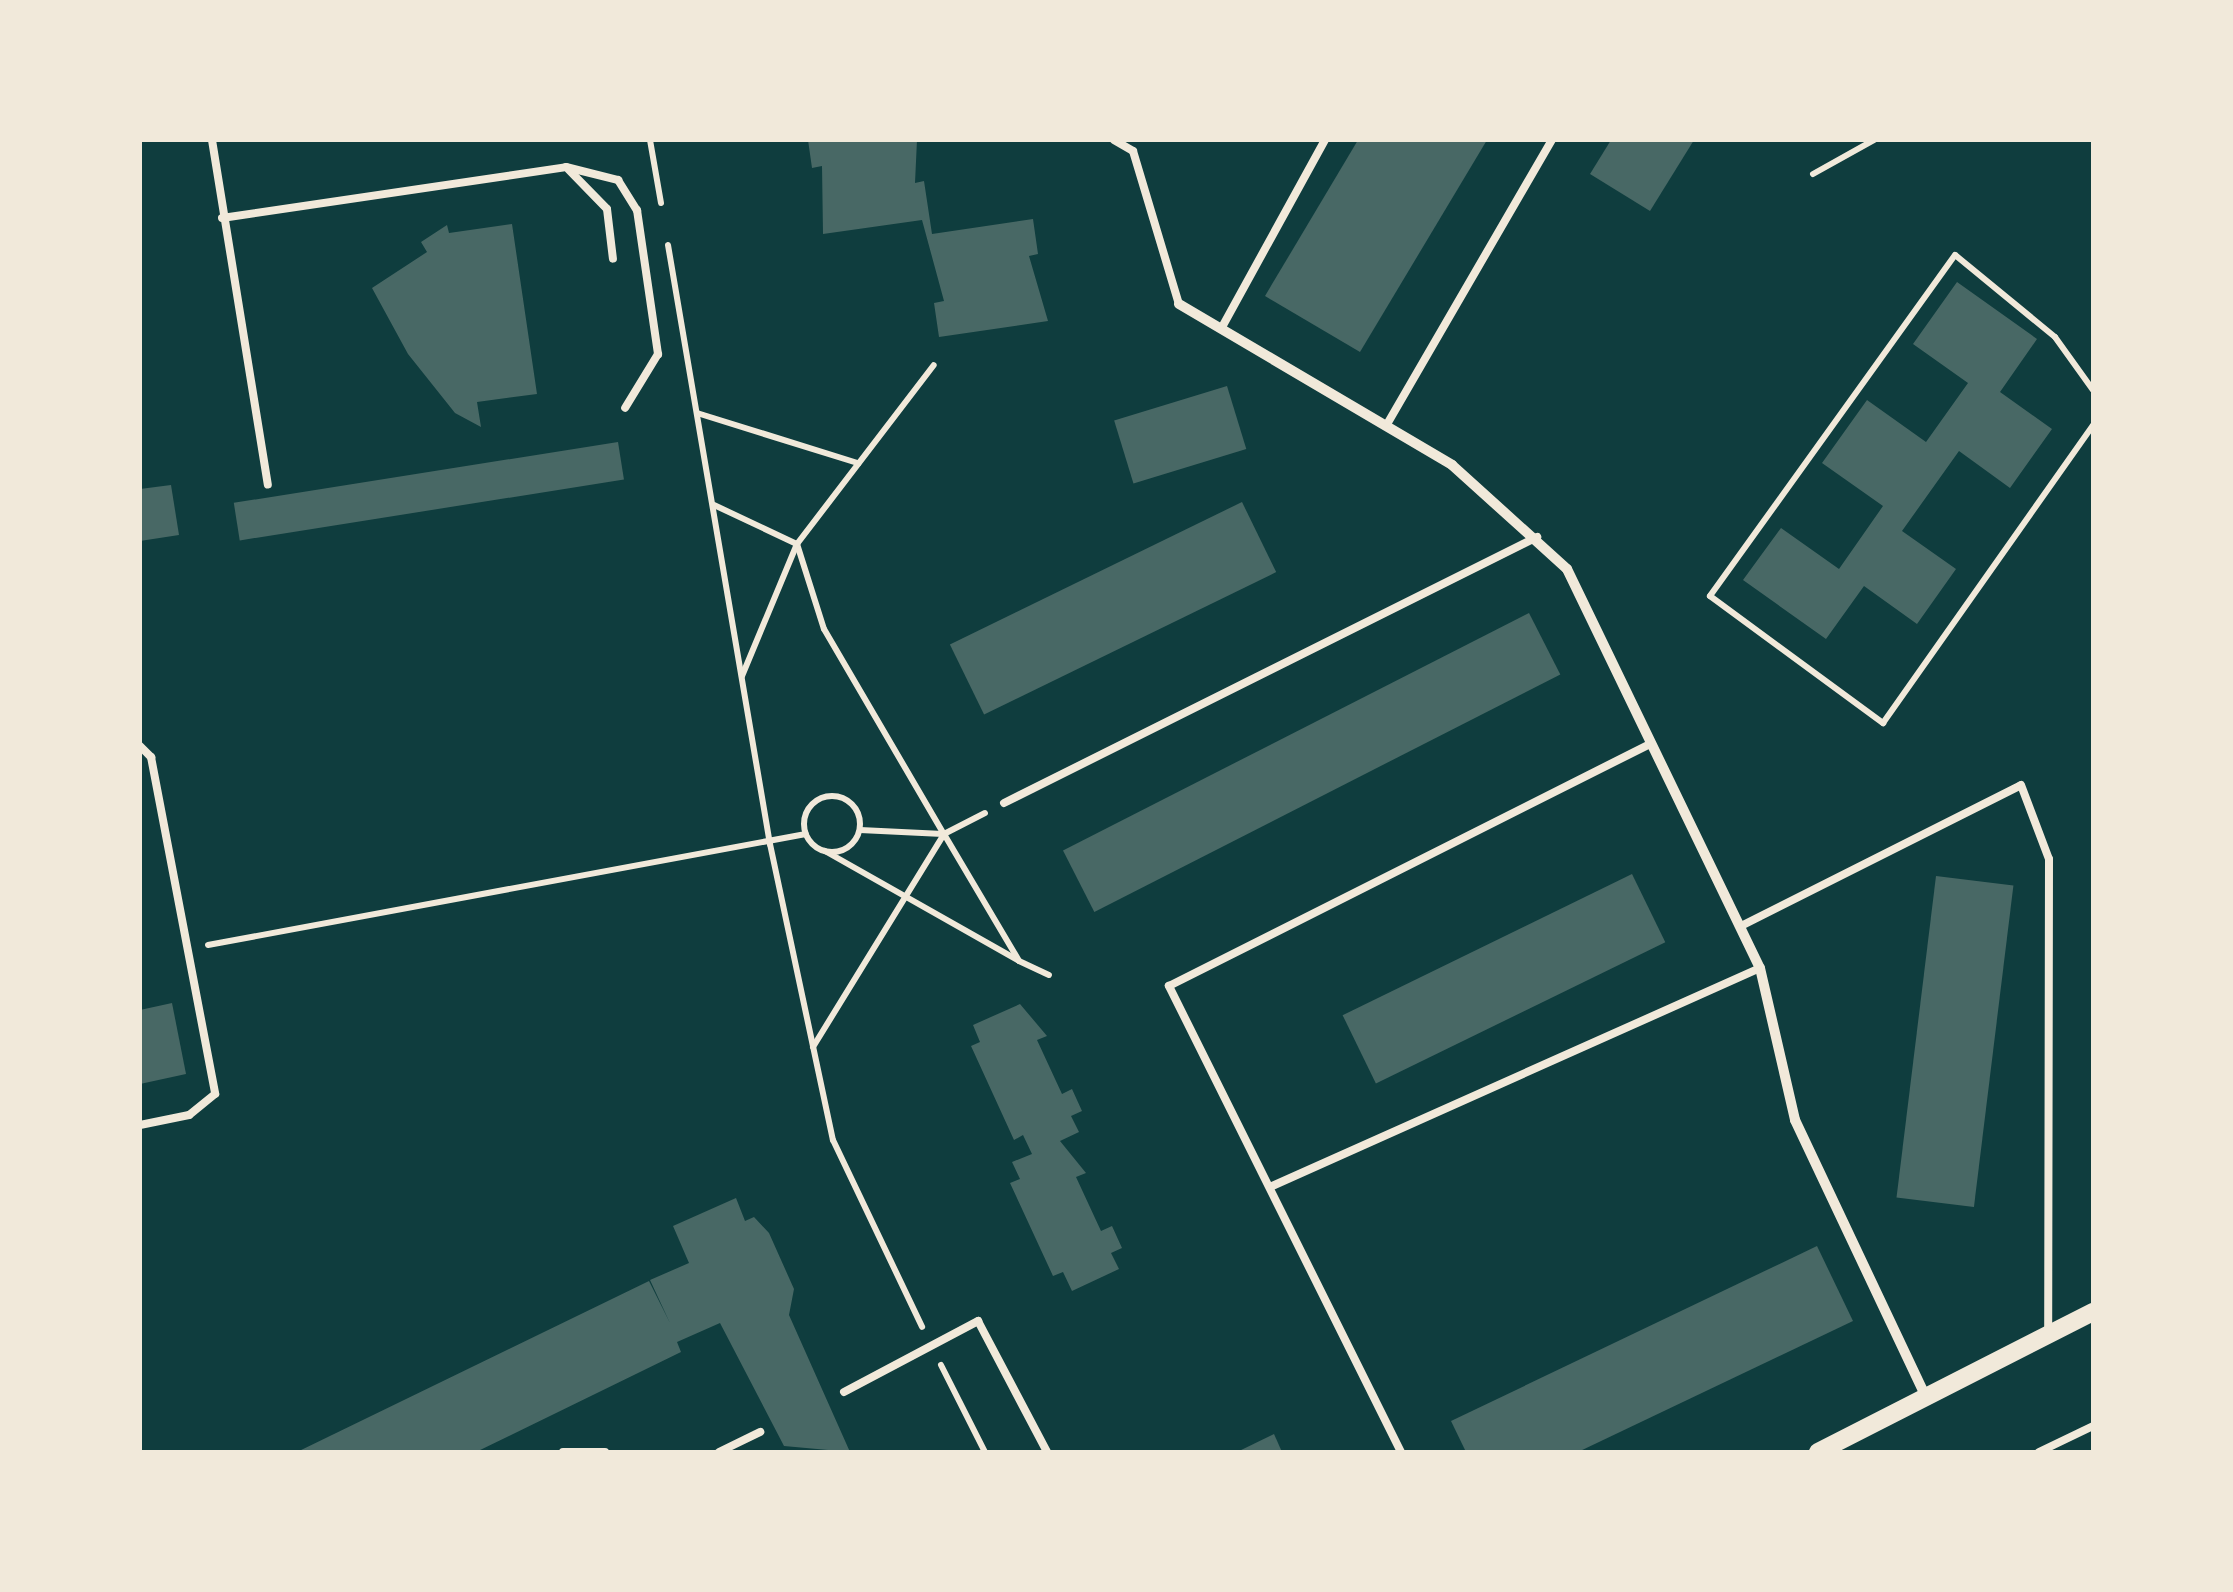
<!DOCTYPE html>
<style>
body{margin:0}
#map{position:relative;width:2233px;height:1592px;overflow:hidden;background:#0f3d3e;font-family:"Alegreya Sans",sans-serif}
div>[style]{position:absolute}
.building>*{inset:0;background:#486865;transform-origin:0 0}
.path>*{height:6px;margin:-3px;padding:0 3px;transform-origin:3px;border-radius:3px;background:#f1e9da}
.path>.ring{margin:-3px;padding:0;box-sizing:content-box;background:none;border:6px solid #f1e9da;border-radius:50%}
.service>*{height:8px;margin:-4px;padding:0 4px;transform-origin:4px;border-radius:4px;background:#f1e9da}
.minor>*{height:10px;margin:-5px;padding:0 5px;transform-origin:5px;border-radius:5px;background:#f1e9da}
.tertiary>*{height:18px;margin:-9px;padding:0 9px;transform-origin:9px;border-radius:9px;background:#f1e9da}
span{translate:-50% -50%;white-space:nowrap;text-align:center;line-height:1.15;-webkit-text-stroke:9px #f1e9da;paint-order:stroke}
.frame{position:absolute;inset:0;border:142px solid #f1e9da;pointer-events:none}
</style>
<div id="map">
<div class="building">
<div style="clip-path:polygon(808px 140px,917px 140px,915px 183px,924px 181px,932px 234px,1033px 219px,1038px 254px,1029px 256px,1048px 321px,939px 337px,934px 303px,944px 301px,922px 220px,823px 234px,822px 166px,812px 168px)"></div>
<div style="clip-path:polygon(1358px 140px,1487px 140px,1360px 352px,1265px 296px)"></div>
<div style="clip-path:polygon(1611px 140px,1694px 140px,1650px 211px,1590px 174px)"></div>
<div style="clip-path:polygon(512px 224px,537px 394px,477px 402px,481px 427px,455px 413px,408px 354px,372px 288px,427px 252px,421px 242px,447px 225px,449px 233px)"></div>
<div style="clip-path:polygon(1957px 282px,2037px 339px,2000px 392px,2052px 429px,2010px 488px,1959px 451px,1902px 531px,1956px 569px,1917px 624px,1864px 586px,1826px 639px,1743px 580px,1781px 528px,1839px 569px,1883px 506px,1822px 463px,1867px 400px,1926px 442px,1968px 383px,1913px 344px)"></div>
<div style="left:1227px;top:386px;width:66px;height:118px;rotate:73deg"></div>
<div style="left:618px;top:442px;width:38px;height:389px;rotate:81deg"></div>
<div style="clip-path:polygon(171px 485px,179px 535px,140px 541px,140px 489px)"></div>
<div style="left:1242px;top:502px;width:78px;height:325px;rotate:64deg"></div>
<div style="left:1529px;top:613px;width:69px;height:523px;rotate:63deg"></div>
<div style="left:1632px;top:874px;width:76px;height:322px;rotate:64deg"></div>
<div style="left:1936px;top:876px;width:78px;height:324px;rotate:7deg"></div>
<div style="clip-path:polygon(172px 1003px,186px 1074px,140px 1084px,140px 1010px)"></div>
<div style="clip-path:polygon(1020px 1004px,1047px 1036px,1037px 1040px,1062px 1094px,1072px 1089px,1082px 1111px,1071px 1116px,1079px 1132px,1060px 1141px,1086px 1173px,1076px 1177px,1101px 1231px,1112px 1226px,1122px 1248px,1111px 1253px,1119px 1269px,1072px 1291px,1063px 1272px,1053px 1276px,1010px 1183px,1020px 1179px,1012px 1162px,1032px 1154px,1023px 1135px,1014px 1140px,971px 1046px,980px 1042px,973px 1025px)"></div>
<div style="clip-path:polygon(736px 1198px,745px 1221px,754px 1217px,769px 1233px,794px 1289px,789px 1315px,850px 1452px,784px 1446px,720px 1323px,677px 1342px,681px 1352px,476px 1452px,297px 1452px,649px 1281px,670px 1323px,650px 1280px,689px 1263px,673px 1226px)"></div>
<div style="clip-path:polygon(1817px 1246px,1853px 1321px,1578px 1452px,1466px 1452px,1451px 1421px)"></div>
<div style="clip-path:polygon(1274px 1434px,1282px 1452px,1237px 1452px)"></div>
</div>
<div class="path">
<div style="left:650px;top:140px;width:64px;rotate:80.1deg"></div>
<div style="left:1813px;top:174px;width:70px;rotate:-29.1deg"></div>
<div style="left:668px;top:245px;width:608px;rotate:80.34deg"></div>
<div style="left:770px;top:844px;width:303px;rotate:78deg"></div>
<div style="left:833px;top:1140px;width:207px;rotate:64.5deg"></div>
<div style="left:2093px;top:390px;width:65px;rotate:-125.6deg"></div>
<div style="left:2055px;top:337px;width:129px;rotate:-140.6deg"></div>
<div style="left:1955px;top:255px;width:420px;rotate:125.7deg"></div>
<div style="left:1710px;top:596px;width:215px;rotate:36.3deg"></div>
<div style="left:1883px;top:723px;width:365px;rotate:-54.8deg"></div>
<div style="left:697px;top:413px;width:169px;rotate:17.3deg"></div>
<div style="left:714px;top:505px;width:92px;rotate:25.2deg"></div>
<div style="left:797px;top:544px;width:89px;rotate:72.4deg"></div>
<div style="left:824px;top:629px;width:238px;rotate:59.7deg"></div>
<div style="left:944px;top:834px;width:147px;rotate:59.4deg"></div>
<div style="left:1019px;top:961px;width:33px;rotate:25deg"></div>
<div style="left:742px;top:676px;width:143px;rotate:-67.4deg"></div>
<div style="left:797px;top:544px;width:225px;rotate:-52.6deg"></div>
<div class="ring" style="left:804px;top:796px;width:50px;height:50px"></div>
<div style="left:860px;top:830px;width:83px;rotate:2.8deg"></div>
<div style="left:825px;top:851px;width:222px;rotate:29.5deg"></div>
<div style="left:208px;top:945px;width:608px;rotate:-10.52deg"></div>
<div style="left:813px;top:1047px;width:250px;rotate:-58.4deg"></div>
<div style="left:944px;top:834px;width:46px;rotate:-27.1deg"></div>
<div style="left:941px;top:1365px;width:97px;rotate:63.2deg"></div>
</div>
<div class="service">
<div style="left:212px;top:140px;width:349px;rotate:80.8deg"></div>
<div style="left:1114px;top:140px;width:22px;rotate:30deg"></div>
<div style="left:1133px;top:151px;width:160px;rotate:73.3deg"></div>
<div style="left:569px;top:170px;width:54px;rotate:45.7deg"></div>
<div style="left:607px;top:209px;width:50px;rotate:83.2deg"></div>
<div style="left:222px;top:218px;width:348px;rotate:-8.4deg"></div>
<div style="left:566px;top:167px;width:54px;rotate:14deg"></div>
<div style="left:618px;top:180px;width:36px;rotate:58deg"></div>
<div style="left:637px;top:210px;width:146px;rotate:81.7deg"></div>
<div style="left:658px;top:354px;width:63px;rotate:121.4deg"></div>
<div style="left:1221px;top:329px;width:216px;rotate:-61.2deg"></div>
<div style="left:1386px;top:426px;width:331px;rotate:-59.9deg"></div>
<div style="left:140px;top:746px;width:16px;rotate:45deg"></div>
<div style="left:151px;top:757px;width:343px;rotate:79.2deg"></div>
<div style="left:215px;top:1094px;width:33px;rotate:141deg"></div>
<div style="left:189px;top:1115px;width:50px;rotate:168.5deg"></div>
<div style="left:1004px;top:803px;width:596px;rotate:-26.52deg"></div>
<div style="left:1741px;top:926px;width:313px;rotate:-26.7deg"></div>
<div style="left:2021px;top:785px;width:79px;rotate:69.3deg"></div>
<div style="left:2049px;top:859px;width:474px;rotate:90.1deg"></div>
<div style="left:1270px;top:1187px;width:537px;rotate:-24.08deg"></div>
<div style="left:844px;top:1392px;width:152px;rotate:-27.9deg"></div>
<div style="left:978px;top:1321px;width:148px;rotate:62.2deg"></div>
<div style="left:563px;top:1452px;width:42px"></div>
<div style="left:719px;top:1452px;width:46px;rotate:-26deg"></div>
<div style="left:1401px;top:1452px;width:521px;rotate:-116.47deg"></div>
<div style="left:1169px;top:986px;width:536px;rotate:-26.71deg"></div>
<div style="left:2039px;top:1452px;width:60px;rotate:-25.7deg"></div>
</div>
<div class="minor">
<div style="left:1179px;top:304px;width:317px;rotate:30.5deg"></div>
<div style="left:1452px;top:465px;width:155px;rotate:42.1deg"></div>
<div style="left:1567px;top:569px;width:443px;rotate:64.2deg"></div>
<div style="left:1760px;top:968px;width:156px;rotate:77deg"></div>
<div style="left:1795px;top:1120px;width:306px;rotate:64.7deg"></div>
</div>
<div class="tertiary">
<div style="left:1818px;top:1452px;width:309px;rotate:-27deg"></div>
</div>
<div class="frame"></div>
</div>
